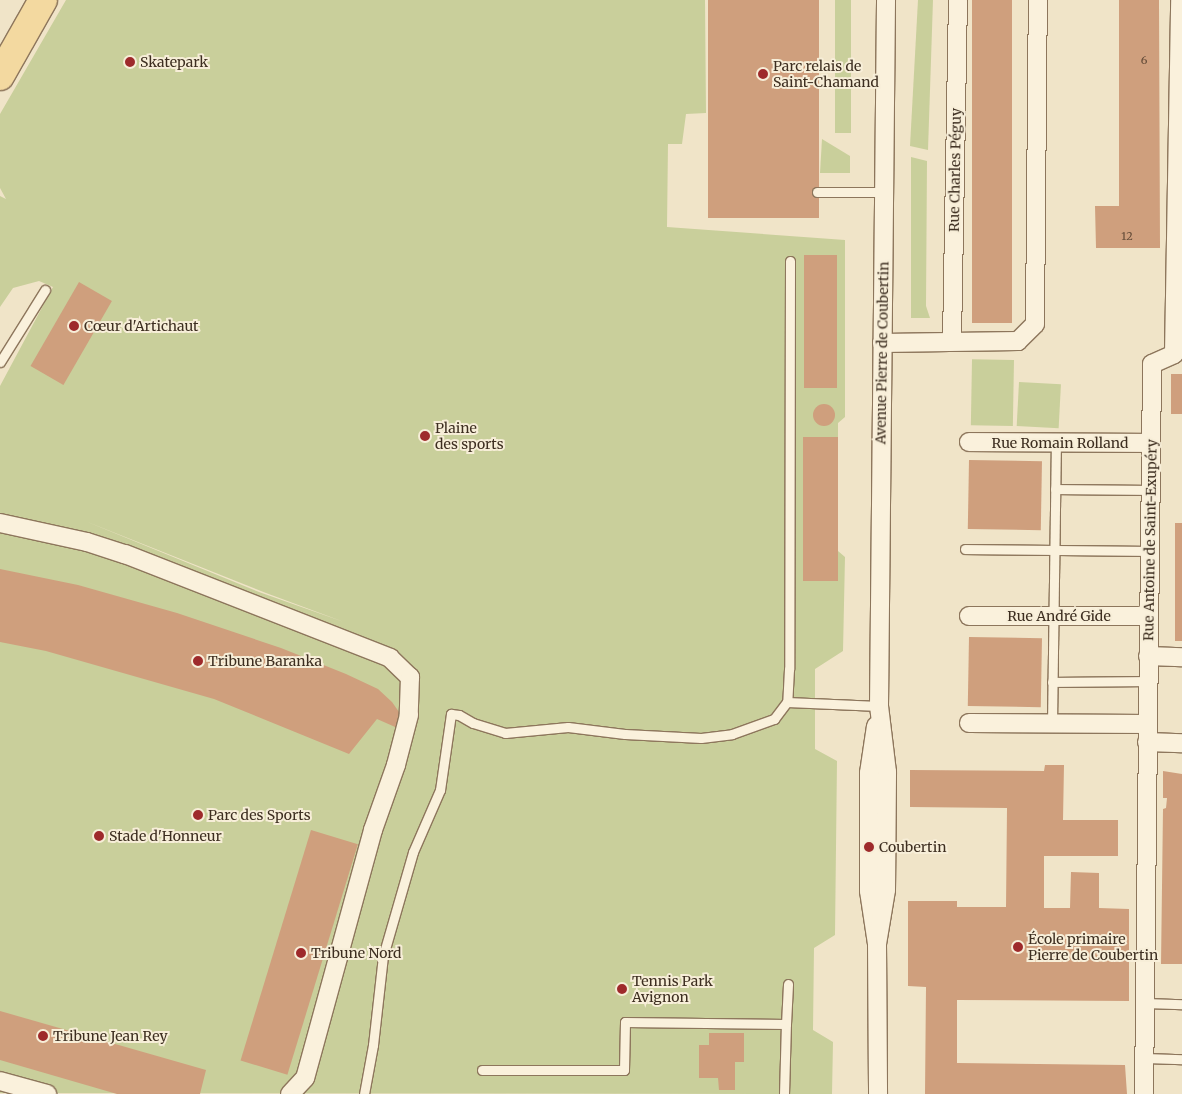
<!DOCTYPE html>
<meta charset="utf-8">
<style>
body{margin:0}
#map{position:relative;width:1182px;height:1094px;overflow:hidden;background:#f0e4c8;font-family:Merriweather,serif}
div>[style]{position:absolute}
.green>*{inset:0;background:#c9cf9b;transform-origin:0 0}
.building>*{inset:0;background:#cf9f7d;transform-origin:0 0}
.round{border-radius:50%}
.roads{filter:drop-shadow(1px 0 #8d765c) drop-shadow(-1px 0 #8d765c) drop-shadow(0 1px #8d765c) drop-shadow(0 -1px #8d765c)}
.service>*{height:9px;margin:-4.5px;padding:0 4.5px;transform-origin:4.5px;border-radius:4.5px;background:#faf1dc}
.minor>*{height:18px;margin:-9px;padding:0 9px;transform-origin:9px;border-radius:9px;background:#faf1dc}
.primary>*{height:28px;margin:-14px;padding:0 14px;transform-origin:14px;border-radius:14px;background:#f3d9a0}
.dots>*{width:14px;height:14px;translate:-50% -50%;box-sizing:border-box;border:2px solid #f7eed8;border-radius:50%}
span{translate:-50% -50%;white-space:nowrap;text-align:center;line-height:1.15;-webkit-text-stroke:4px #f7eed8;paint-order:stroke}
.number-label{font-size:11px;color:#624a37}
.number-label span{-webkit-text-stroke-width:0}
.poi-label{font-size:14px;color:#3d2e20}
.left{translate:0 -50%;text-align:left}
.street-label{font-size:14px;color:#3d2e20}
</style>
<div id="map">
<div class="green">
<div style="clip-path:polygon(evenodd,66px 0,705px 0,706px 113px,686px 114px,682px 144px,668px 144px,667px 227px,845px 240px,845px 417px,838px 423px,838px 551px,845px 557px,843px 651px,815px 669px,815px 749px,837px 761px,835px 935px,814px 948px,813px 1030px,833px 1042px,832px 1094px,0 1093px,0 386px,53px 287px,39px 281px,13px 288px,0 307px,0 196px,6px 199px,0 188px,0 114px,66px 0,85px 521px,266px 593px,344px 622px,259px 592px,85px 521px)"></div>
<div style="left:835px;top:0;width:16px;height:133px"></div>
<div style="clip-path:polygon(918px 0,933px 0,928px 150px,910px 146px)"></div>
<div style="clip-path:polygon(822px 139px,850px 156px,850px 173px,820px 173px)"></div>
<div style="clip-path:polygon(911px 157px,927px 161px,926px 306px,930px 318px,911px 318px)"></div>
<div style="left:1014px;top:360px;width:66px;height:42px;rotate:91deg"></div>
<div style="left:1019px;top:382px;width:42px;height:44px;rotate:3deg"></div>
</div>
<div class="building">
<div style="left:708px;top:0;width:111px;height:218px"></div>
<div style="left:972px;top:0;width:40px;height:323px"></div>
<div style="clip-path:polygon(1119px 0,1159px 0,1160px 248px,1096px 248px,1095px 206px,1119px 206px)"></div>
<div style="left:804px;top:255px;width:33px;height:133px"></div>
<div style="left:79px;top:282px;width:38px;height:97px;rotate:30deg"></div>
<div style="left:1171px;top:374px;width:11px;height:40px"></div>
<div class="round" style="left:813px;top:404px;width:22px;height:22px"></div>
<div style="left:803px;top:437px;width:35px;height:144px"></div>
<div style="left:969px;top:460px;width:73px;height:69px;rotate:1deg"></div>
<div style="left:1175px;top:523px;width:7px;height:118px"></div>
<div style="clip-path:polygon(0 569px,78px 585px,177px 613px,281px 648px,346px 674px,378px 689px,392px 702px,399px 712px,402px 730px,377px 719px,349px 754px,214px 699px,46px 651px,0 642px)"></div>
<div style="left:969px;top:637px;width:73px;height:69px;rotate:1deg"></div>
<div style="clip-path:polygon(1045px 765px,1064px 765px,1063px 820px,1118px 820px,1118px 856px,1044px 856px,1044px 908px,1070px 908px,1071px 872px,1099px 873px,1099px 908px,1129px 909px,1129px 1001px,957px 1000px,957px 1063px,1125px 1065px,1127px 1094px,925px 1094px,926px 987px,908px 986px,908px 901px,957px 901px,957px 907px,1006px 907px,1007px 808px,910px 807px,910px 770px,1044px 771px)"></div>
<div style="clip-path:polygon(1163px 771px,1182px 774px,1182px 964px,1161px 964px,1163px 809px,1166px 808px,1167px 798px,1163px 798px)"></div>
<div style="left:311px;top:830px;width:49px;height:241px;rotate:17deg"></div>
<div style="clip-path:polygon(0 1011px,206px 1070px,200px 1094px,117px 1094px,0 1060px)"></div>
<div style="clip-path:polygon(709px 1033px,744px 1033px,744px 1062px,735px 1062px,735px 1090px,719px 1090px,718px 1078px,699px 1078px,699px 1045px,709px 1045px)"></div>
</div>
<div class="roads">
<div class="service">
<div style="left:817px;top:192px;width:67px"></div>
<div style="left:790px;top:261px;width:408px;rotate:90.1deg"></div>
<div style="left:789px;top:669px;width:33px;rotate:93deg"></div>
<div style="left:787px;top:702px;width:92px;rotate:2.5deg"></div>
<div style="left:0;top:362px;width:85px;rotate:-58deg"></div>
<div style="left:1055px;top:489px;width:95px;rotate:0.6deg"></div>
<div style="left:965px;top:549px;width:184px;rotate:0.6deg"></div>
<div style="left:1052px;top:682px;width:96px;rotate:-0.6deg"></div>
<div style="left:1052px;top:724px;width:281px;rotate:-89.2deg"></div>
<div style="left:1145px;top:1003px;width:37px;rotate:2deg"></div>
<div style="left:1145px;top:1058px;width:37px;rotate:2deg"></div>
<div style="left:482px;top:1070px;width:142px"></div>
<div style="left:624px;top:1070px;width:48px;rotate:-88.8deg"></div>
<div style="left:625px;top:1022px;width:161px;rotate:0.7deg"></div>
<div style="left:786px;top:1024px;width:40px;rotate:-87.1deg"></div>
<div style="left:364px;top:1094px;width:50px;rotate:-79.6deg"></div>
<div style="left:373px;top:1045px;width:90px;rotate:-83.6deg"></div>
<div style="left:383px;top:956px;width:108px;rotate:-73.9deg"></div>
<div style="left:413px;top:852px;width:68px;rotate:-66.5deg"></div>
<div style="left:440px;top:790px;width:77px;rotate:-81.8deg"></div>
<div style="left:451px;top:714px;width:8px;rotate:7deg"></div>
<div style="left:459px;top:715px;width:16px;rotate:30deg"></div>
<div style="left:473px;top:723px;width:34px;rotate:17deg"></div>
<div style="left:505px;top:733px;width:63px;rotate:-5.4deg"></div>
<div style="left:568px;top:727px;width:57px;rotate:7deg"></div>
<div style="left:625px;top:734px;width:76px;rotate:3deg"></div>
<div style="left:701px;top:738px;width:31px;rotate:-7deg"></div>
<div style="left:732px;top:734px;width:45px;rotate:-19.7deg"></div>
<div style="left:774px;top:719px;width:21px;rotate:-53deg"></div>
<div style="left:784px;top:1094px;width:70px;rotate:-88.4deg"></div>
</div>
<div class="minor">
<div style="left:952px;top:341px;width:341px;rotate:-89deg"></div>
<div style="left:882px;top:343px;width:136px;rotate:-0.8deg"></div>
<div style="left:1018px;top:341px;width:24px;rotate:-45deg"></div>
<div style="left:1035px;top:324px;width:324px;rotate:-89.5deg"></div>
<div style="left:969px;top:442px;width:182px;rotate:0.3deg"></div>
<div style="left:0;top:523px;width:89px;rotate:12.3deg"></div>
<div style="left:87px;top:542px;width:40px;rotate:18deg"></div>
<div style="left:125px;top:554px;width:285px;rotate:21.4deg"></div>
<div style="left:390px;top:658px;width:28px;rotate:44deg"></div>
<div style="left:410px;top:677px;width:38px;rotate:92deg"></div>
<div style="left:409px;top:715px;width:52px;rotate:104.6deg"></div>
<div style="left:396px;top:765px;width:69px;rotate:109.5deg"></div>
<div style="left:373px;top:830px;width:257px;rotate:105.3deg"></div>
<div style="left:305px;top:1078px;width:22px;rotate:133deg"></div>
<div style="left:969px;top:616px;width:180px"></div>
<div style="left:1148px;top:656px;width:34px;rotate:2deg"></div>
<div style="left:969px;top:723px;width:178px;rotate:0.3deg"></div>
<div style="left:876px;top:726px;width:48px;rotate:98.5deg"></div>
<div style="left:869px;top:773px;width:118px;rotate:90deg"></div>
<div style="left:869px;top:891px;width:54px;rotate:81.4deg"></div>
<div style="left:877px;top:944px;width:150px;rotate:89.6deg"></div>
<div style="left:1147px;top:742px;width:35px;rotate:2deg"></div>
<div style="left:877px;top:944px;width:55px;rotate:-80.5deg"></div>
<div style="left:886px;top:890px;width:118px;rotate:-89.5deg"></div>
<div style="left:887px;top:772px;width:66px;rotate:-96.9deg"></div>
<div style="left:879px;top:706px;width:706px;rotate:-89.43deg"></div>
<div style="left:0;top:1081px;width:49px;rotate:15.5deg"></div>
<div style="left:1144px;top:1094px;width:730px;rotate:-89.37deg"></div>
<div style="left:1152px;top:364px;width:24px;rotate:-24deg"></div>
<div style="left:1174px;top:354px;width:354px;rotate:-89deg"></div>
</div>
<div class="primary">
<div style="left:0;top:76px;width:87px;rotate:-60.5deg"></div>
</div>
</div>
<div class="dots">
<div style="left:130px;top:62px;background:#9e2a2b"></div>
<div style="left:763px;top:74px;background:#9e2a2b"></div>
<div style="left:74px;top:326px;background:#9e2a2b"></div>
<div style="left:425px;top:436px;background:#9e2a2b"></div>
<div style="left:198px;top:661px;background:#9e2a2b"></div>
<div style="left:198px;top:815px;background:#9e2a2b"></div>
<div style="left:99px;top:836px;background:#9e2a2b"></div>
<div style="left:869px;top:847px;background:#9e2a2b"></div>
<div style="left:1018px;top:947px;background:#9e2a2b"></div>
<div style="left:301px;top:953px;background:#9e2a2b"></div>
<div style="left:622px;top:989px;background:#9e2a2b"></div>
<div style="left:43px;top:1036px;background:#9e2a2b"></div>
</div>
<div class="number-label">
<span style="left:1144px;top:60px">6</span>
<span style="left:1127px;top:236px">12</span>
</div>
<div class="poi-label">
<span class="left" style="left:140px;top:62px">Skatepark</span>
<span class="left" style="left:773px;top:74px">Parc relais de<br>Saint-Chamand</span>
<span class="left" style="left:84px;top:326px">Cœur d'Artichaut</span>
<span class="left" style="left:435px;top:436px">Plaine<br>des sports</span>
<span class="left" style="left:208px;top:661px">Tribune Baranka</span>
<span class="left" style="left:208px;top:815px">Parc des Sports</span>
<span class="left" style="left:109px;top:836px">Stade d'Honneur</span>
<span class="left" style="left:879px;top:847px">Coubertin</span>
<span class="left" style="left:1028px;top:947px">École primaire<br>Pierre de Coubertin</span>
<span class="left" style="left:311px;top:953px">Tribune Nord</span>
<span class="left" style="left:632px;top:989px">Tennis Park<br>Avignon</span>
<span class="left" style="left:53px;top:1036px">Tribune Jean Rey</span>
</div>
<div class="street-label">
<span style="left:955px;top:170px;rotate:-89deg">Rue Charles Péguy</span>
<span style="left:882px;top:353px;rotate:-89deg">Avenue Pierre de Coubertin</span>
<span style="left:1060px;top:443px">Rue Romain Rolland</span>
<span style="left:1150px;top:540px;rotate:-89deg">Rue Antoine de Saint-Exupéry</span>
<span style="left:1059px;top:616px">Rue André Gide</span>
</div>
</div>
